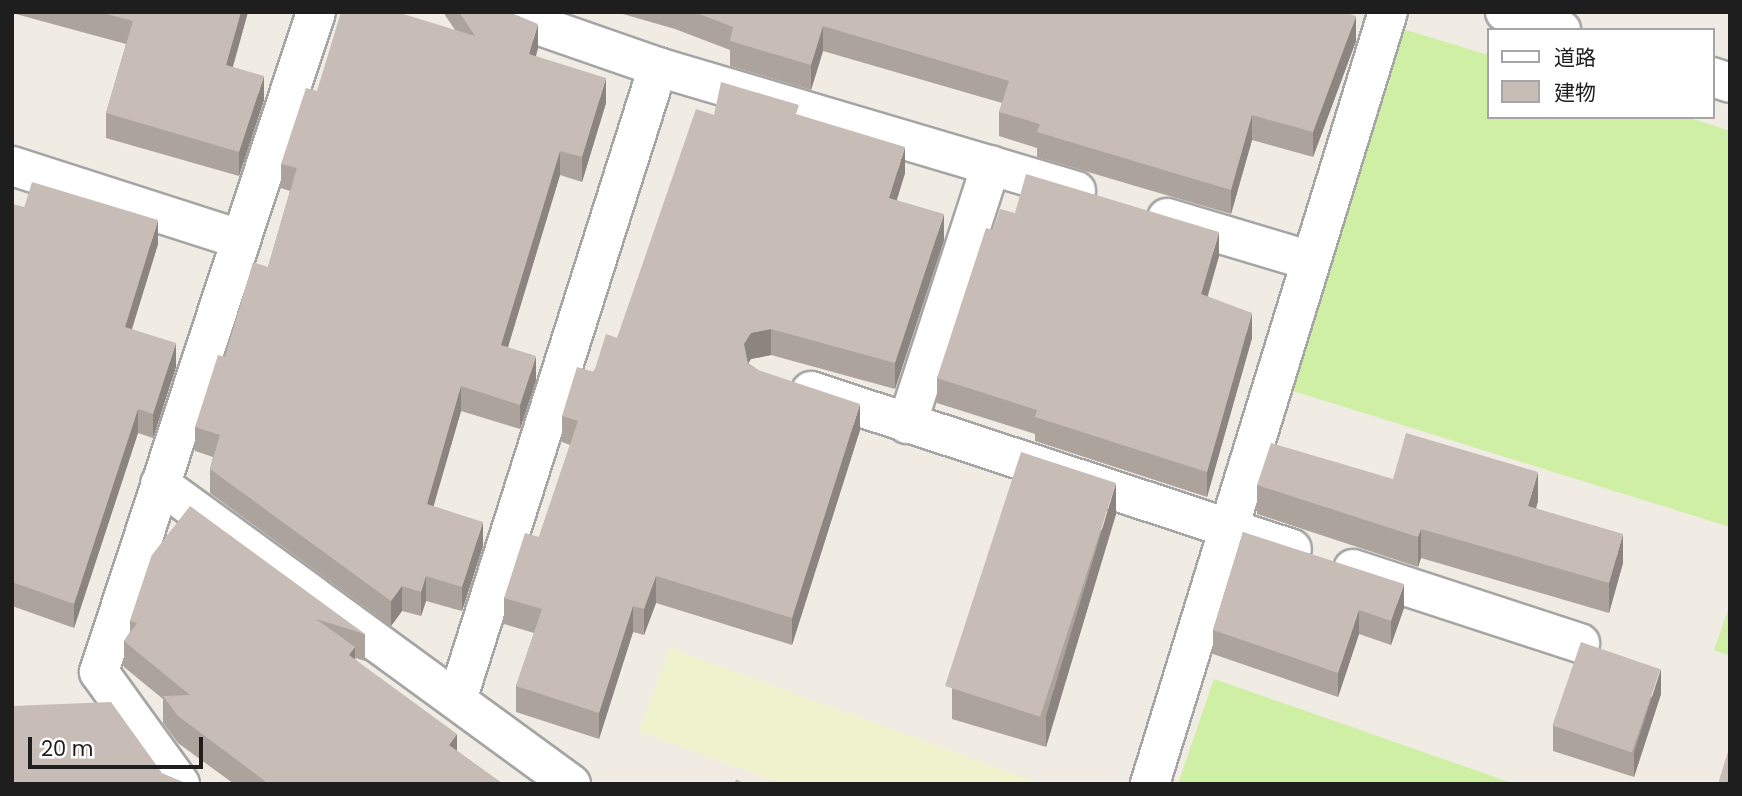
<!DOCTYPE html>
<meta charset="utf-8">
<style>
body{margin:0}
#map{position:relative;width:1742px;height:796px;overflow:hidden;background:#f0ebe3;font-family:Poppins,"Noto Sans JP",sans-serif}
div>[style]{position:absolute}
.farmland>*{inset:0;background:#f0f1cd}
.grass>*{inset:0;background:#ceefa4}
.roads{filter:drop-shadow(2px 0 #a5a5a5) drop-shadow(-2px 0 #a5a5a5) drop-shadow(0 2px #a5a5a5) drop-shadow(0 -2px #a5a5a5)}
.street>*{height:38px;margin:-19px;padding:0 19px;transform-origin:19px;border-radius:19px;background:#fff}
.wall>*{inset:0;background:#aca39d}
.shaded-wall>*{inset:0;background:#8c847f}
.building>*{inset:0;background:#c8bdb6;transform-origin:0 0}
span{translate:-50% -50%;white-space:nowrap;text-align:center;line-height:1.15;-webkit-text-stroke:7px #fff;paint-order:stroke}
.frame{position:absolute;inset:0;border:14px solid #1e1e1e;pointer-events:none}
.legend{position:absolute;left:1487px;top:28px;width:228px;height:91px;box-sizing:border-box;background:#fff;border:2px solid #a5a5a5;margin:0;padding:9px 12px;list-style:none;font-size:21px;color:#1e1e1e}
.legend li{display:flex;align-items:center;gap:14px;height:35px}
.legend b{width:35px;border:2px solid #a5a5a5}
.scale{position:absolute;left:28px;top:737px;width:175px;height:32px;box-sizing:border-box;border:4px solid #1e1e1e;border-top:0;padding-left:9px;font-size:21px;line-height:24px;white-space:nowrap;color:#1e1e1e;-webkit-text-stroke:5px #fff;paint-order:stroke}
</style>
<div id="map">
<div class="farmland">
<div style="clip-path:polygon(670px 648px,1042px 784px,782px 784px,639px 731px)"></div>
</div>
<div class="grass">
<div style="clip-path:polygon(1403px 29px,1488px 55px,1488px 117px,1687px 117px,1730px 131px,1730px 527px,1290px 390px)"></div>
<div style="clip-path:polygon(1730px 605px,1730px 656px,1714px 650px)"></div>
<div style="clip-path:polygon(1214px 679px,1515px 784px,1178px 784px)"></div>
</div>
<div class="roads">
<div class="street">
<div style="left:500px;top:12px;width:167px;rotate:19.2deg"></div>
<div style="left:658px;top:67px;width:436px;rotate:16.5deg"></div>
<div style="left:1505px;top:12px;width:59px;rotate:17.8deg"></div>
<div style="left:1712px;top:77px;width:19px;rotate:18deg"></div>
<div style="left:12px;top:166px;width:239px;rotate:17.8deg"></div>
<div style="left:1167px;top:218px;width:147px;rotate:16.6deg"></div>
<div style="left:811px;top:391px;width:506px;rotate:18.18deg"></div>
<div style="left:907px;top:424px;width:272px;rotate:-72deg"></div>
<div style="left:160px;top:484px;width:509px;rotate:36.13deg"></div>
<div style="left:1353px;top:569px;width:239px;rotate:18.1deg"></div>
<div style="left:458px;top:697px;width:661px;rotate:-72.39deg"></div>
<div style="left:180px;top:784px;width:138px;rotate:-125.9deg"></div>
<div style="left:99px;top:672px;width:695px;rotate:-71.8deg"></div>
<div style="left:1150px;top:784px;width:808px;rotate:-72.87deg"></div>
</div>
</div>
<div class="wall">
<div style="clip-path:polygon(12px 12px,248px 12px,233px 67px,264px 100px,239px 176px,106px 138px,106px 113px,126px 44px,12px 13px)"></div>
<div style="clip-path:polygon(443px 12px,509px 12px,538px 48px,536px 56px,606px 103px,582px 182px,560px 175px,508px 347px,536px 380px,520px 429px,461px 411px,433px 506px,483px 546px,462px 611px,426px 601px,421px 616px,402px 611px,391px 626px,210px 493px,210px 469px,213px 457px,195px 451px,195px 427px,225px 357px,268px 267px,290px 191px,281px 188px,281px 164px,317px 91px,455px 30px)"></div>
<div style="clip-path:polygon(616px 12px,1343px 12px,1356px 41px,1313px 157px,1252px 140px,1231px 214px,1037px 157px,1037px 148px,999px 136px,999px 112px,1002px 103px,823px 51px,811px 90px,730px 66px,730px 50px,675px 29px)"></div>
<div style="clip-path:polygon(714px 115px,799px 115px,905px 173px,897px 200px,944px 240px,895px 389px,771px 355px,751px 359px,748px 363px,758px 370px,860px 430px,792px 645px,656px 603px,644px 635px,633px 632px,599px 739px,516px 712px,516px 686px,534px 633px,504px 624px,504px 598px,539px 537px,570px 445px,562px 442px,562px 416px,617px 338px)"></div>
<div style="clip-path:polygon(12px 204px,158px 244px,132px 329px,176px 367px,153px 438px,138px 433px,74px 628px,12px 606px)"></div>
<div style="clip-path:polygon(1015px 213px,1219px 256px,1208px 296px,1252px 338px,1207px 497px,1035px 441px,1035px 434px,937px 403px,937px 378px,993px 230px)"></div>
<div style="clip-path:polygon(1393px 479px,1538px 501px,1536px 508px,1623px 563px,1609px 613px,1421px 558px,1418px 567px,1257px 514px,1257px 485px)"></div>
<div style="clip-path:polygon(1116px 514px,1046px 747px,952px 719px,952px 688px)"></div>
<div style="clip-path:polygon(1243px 532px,1404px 608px,1391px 645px,1359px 634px,1338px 697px,1213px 654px,1213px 630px)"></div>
<div style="clip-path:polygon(152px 555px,365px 634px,365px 661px,355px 658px,355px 659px,457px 751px,503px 784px,234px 784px,178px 743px,163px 723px,163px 699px,124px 667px,124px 641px,130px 632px,130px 621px)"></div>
<div style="clip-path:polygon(1661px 694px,1634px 777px,1553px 751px,1553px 725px)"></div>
</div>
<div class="shaded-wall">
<div style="clip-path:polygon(241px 12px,248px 12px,226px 90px,226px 65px)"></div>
<div style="clip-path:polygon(1356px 16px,1356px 41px,1313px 157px,1313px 132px)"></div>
<div style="clip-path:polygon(538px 24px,538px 48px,529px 79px,529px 54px)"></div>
<div style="clip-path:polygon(823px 26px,823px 51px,811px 90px,811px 65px)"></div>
<div style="clip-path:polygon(264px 76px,264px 100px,239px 176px,239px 152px)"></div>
<div style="clip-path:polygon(606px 78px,606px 103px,582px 182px,582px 157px)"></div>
<div style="clip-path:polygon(1252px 115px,1252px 140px,1231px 214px,1231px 190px)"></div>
<div style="clip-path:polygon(905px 147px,905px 173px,889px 224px,889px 198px)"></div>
<div style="clip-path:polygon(560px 151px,560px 175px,501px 370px,501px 345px)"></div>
<div style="clip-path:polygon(944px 214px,944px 240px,895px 389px,895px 363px)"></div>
<div style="clip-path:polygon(158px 220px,158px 244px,125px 351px,125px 327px)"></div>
<div style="clip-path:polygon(1219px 232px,1219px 256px,1201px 318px,1201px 294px)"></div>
<div style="clip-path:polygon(1252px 313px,1252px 338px,1207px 497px,1207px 472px)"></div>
<div style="clip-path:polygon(771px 329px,771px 355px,751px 359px,744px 370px,744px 344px,751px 333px)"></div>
<div style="clip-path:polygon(176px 343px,176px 367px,153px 438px,153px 414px)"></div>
<div style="clip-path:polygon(536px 356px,536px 380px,520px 429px,520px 405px)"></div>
<div style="clip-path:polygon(461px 386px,461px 411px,427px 529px,427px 504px)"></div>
<div style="clip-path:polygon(860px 404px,860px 430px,792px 645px,792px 618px)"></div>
<div style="clip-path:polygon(138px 409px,138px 433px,74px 628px,74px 604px)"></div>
<div style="clip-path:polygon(1538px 472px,1538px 501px,1528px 536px,1528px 506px)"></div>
<div style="clip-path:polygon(1116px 483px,1116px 514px,1046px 747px,1046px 716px)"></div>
<div style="clip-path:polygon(483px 522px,483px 546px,462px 611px,462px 587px)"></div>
<div style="clip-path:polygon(1421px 529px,1421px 558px,1418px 567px,1418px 537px)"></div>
<div style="clip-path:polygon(1623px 534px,1623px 563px,1609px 613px,1609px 583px)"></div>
<div style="clip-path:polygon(426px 576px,426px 601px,421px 616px,421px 592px)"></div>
<div style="clip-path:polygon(656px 576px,656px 603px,644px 635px,644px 609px)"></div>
<div style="clip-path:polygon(1404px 584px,1404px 608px,1391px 645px,1391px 621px)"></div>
<div style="clip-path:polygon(402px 586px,402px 611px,391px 626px,391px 601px)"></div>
<div style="clip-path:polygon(633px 606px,633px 632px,599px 739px,599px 713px)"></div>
<div style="clip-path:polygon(1359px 610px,1359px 634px,1338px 697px,1338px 673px)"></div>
<div style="clip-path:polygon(355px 647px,355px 674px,349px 655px)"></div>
<div style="clip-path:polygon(1661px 669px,1661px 694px,1634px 777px,1634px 752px)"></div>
<div style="clip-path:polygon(457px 734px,457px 760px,449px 745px)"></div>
</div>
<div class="building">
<div style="clip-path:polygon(99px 12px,241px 12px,226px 65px,264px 76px,239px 152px,106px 113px,133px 21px)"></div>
<div style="clip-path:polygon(341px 12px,397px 12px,475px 36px,459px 12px,509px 12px,538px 24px,529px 54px,606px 78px,582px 157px,560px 151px,501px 345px,536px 356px,520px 405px,461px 386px,427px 504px,483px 522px,462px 587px,426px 576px,421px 592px,402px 586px,391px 601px,210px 469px,220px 435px,195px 427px,218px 355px,225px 357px,253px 262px,268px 267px,297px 168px,281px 164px,306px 88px,317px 91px)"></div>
<div style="clip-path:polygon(694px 12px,1343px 12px,1356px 16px,1313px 132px,1252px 115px,1231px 190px,1037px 132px,1040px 124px,999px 112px,1009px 81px,823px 26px,811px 65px,730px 41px,733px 27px)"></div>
<div style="clip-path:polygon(721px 82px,799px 105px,796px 114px,905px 147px,889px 198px,944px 214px,895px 363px,771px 329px,751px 333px,744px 344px,748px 364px,758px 370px,860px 404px,792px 618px,656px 576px,644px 609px,633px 606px,599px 713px,516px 686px,542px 609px,504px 598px,525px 533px,539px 537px,578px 421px,562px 416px,577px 367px,594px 372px,606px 334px,617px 338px,696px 109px,714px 115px)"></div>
<div style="clip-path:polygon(1026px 174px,1219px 232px,1201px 294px,1252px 313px,1207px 472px,1035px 417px,1037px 410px,937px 378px,986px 228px,993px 230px,1000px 209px,1015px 213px)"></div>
<div style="clip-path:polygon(32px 182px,158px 220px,125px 327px,176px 343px,153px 414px,138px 409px,74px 604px,12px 582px,12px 204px,24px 208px)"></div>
<div style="clip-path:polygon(1406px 433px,1538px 472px,1528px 506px,1623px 534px,1609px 583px,1421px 529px,1418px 537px,1257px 485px,1271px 443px,1393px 479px)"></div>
<div style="left:1021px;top:452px;width:100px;height:246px;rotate:18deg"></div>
<div style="clip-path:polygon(190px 506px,365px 634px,316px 619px,355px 647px,349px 655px,457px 734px,449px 745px,503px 784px,269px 784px,178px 716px,163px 696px,190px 695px,124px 641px,137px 623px,130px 621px,152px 555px)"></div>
<div style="clip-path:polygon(1243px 532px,1404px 584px,1391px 621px,1359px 610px,1338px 673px,1213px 630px)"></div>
<div style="left:1581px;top:642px;width:84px;height:88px;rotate:19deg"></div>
<div style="clip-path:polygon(111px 702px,162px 773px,183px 782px,183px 784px,12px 784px,12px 706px)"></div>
<div style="clip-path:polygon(1730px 745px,1730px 784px,1718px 784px)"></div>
<div style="clip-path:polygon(737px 779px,743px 784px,733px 784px)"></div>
</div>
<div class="frame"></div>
<ul class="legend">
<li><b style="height:9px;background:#fff"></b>道路</li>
<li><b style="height:19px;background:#c8bdb6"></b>建物</li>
</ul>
<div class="scale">20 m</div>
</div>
